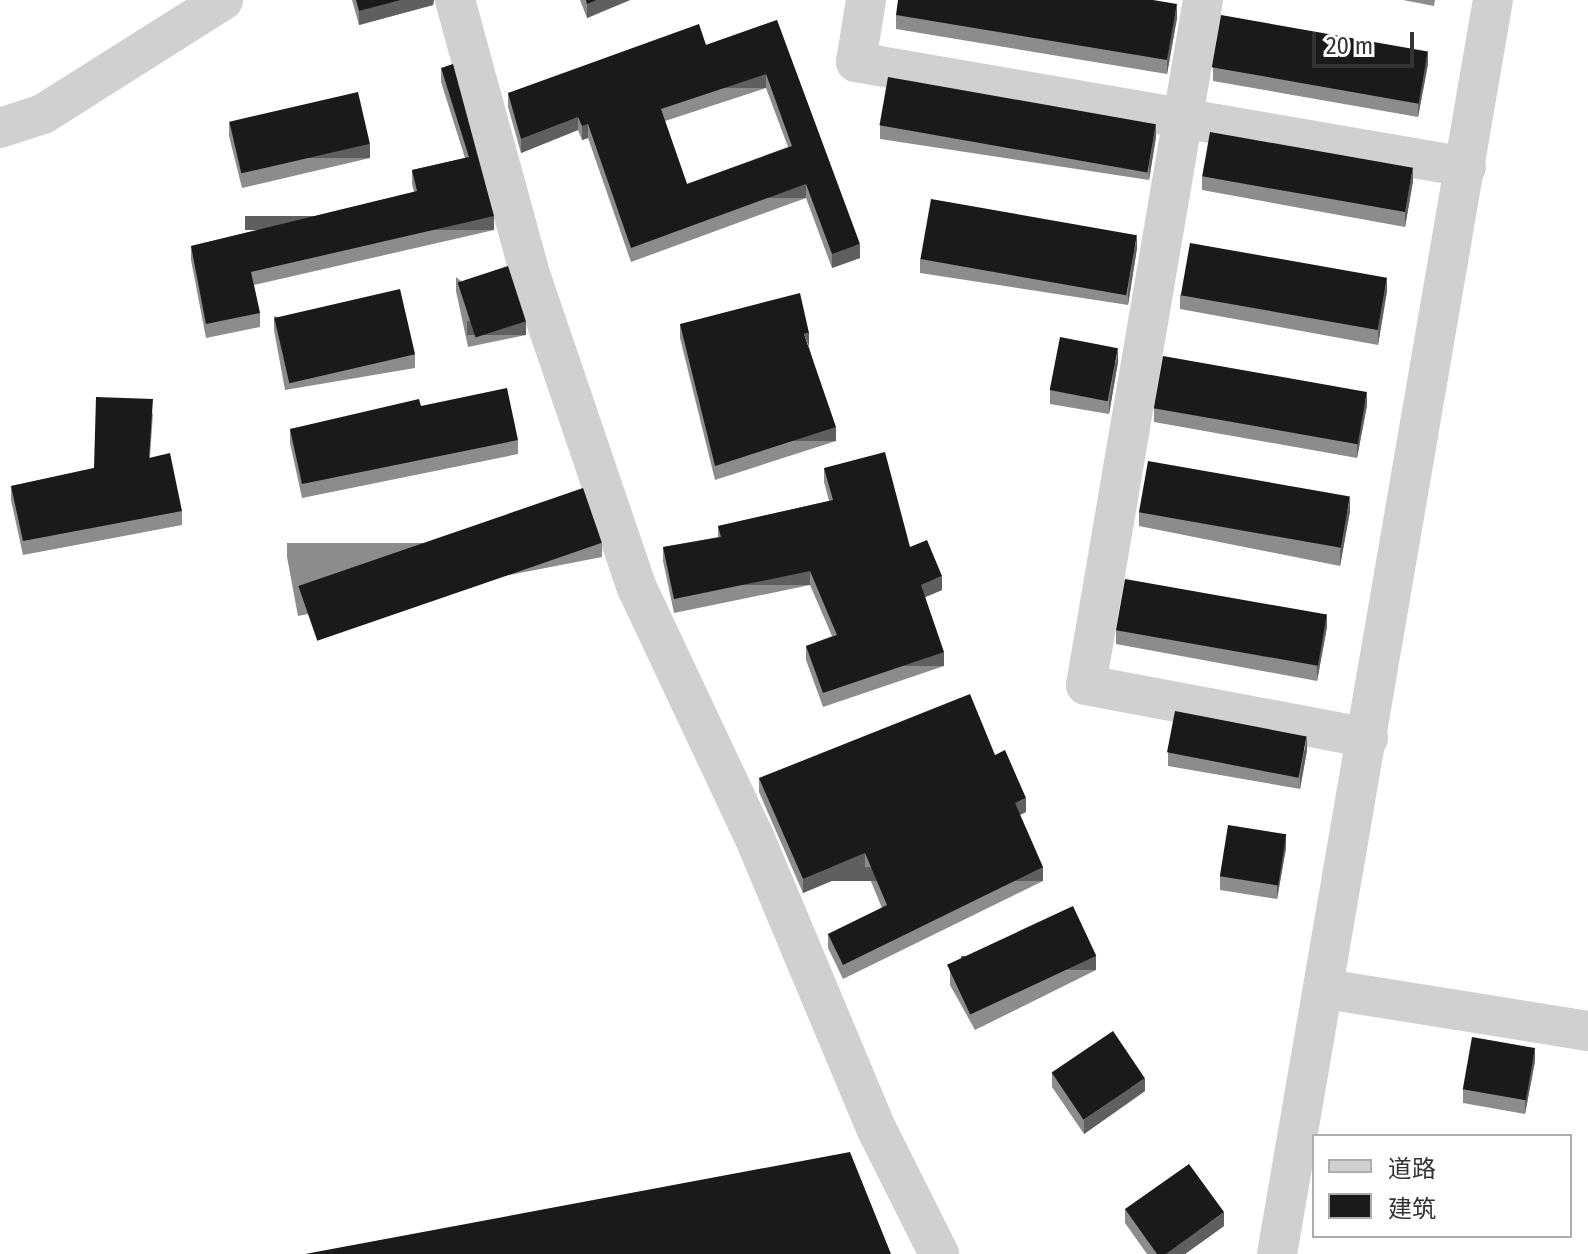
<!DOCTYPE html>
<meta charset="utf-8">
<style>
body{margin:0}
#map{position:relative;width:1588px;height:1254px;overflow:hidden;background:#fff;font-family:"Fira Sans Condensed","Noto Sans SC",sans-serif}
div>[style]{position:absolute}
.minor>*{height:40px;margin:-20px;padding:0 20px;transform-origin:20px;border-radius:20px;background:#d0d0d0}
.wall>*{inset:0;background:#8c8c8c}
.shaded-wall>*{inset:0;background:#5f5f5f;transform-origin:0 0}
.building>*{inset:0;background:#1a1a1a;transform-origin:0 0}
span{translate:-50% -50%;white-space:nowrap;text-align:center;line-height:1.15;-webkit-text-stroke:8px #fff;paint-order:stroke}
.legend{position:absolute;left:1312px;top:1134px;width:260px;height:104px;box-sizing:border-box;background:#fff;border:2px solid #adadad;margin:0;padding:10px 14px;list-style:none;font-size:24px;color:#333}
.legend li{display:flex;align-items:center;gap:16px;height:40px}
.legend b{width:40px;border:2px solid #adadad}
.scale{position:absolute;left:1312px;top:32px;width:102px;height:36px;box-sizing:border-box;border:4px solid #333;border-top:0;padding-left:10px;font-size:24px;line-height:28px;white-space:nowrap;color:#333;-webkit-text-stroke:6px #fff;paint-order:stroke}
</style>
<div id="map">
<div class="minor">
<div style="left:455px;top:0;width:287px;rotate:74.7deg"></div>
<div style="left:531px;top:277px;width:329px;rotate:71.2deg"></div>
<div style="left:637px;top:588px;width:272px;rotate:64.8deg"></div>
<div style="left:753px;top:834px;width:321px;rotate:67.3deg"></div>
<div style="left:877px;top:1130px;width:139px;rotate:63.4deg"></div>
<div style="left:866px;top:0;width:63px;rotate:99.2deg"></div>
<div style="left:856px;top:62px;width:619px;rotate:9.77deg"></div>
<div style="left:1203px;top:0;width:695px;rotate:99.69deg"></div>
<div style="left:1086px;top:685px;width:287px;rotate:10.6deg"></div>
<div style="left:0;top:128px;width:45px;rotate:-18deg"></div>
<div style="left:43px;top:114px;width:213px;rotate:-32.3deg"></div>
<div style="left:1326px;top:989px;width:265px;rotate:9.1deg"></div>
<div style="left:1277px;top:1254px;width:1272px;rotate:-80.23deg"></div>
</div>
<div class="wall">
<div style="clip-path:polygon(352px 0,434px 0,433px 5px,359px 25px)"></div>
<div style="clip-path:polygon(580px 0,630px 0,587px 18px)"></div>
<div style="clip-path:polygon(1403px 0,1435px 0,1434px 6px)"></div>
<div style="clip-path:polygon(896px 15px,1177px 18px,1167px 74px,896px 29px)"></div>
<div style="clip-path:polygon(evenodd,777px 20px,860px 258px,832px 268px,806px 198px,631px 262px,588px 138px,582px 140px,578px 130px,521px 153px,508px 107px,508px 93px,706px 45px,777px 20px,766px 88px,788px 147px,687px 184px,665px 121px,766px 88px)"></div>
<div style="clip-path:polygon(1428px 64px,1418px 117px,1213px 81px,1213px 67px)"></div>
<div style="clip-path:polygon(441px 68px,494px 230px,254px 285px,260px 313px,260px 327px,206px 338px,191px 260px,191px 246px,414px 192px,412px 184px,412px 170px,465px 158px,441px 82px)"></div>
<div style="clip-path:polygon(229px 122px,370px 158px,242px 188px,229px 136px)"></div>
<div style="clip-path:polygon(880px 125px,1156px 137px,1149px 180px,880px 139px)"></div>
<div style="clip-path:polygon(1202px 176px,1413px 181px,1405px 227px,1202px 190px)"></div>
<div style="clip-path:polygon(1137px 248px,1128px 305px,920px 273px,920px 259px)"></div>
<div style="clip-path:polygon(456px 277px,526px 335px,468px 347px,456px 291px)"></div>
<div style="clip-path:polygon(1387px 291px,1378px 345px,1180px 309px,1180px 295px)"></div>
<div style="clip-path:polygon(274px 316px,415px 354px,415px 368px,285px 390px,274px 330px)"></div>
<div style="clip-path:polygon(680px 324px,809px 347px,836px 441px,715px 480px,680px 338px)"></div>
<div style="clip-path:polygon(1118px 362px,1109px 414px,1050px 404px,1050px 390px)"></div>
<div style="clip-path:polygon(1367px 405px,1357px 458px,1154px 422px,1154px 408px)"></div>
<div style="clip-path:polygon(421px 406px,518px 440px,518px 454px,302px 498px,290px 443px,290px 429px)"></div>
<div style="clip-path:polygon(153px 413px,150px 458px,182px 511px,182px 525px,23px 555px,11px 500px,11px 486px,94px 468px)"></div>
<div style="clip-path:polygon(824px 468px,910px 547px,942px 590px,925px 597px,944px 666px,823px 707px,806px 660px,806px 646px,832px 636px,810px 585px,674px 613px,663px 561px,663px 547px,718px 537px,718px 526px,829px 501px,824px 482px)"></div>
<div style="clip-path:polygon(1350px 511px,1340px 566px,1139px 526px,1139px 512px)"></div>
<div style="clip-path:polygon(287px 543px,602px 543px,602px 557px,298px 616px,287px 557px)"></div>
<div style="clip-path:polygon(1327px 627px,1317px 681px,1116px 644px,1116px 630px)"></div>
<div style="clip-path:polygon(1307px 750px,1300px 789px,1168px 766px,1168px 752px)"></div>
<div style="clip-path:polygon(995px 755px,1026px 812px,1020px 815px,1043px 881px,843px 979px,828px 948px,828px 934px,882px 908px,865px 867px,803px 893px,759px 792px,759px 778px)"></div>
<div style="clip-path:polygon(1286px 848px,1277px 899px,1220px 890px,1220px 876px)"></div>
<div style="clip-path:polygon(1096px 970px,975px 1030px,950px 985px,950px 971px)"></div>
<div style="clip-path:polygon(1535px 1061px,1525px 1114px,1463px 1103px,1463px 1089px)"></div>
<div style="clip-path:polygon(1052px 1073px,1145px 1091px,1084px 1134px,1052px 1087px)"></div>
<div style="clip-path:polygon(1125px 1209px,1224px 1226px,1185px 1254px,1147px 1254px,1125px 1223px)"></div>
</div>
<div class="shaded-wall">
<div style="clip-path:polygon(401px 0,434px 0,433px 5px,359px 25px,359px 11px)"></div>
<div style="clip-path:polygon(597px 0,630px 0,587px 18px,587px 4px)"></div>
<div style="clip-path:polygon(1177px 4px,1177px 18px,1167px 74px,1167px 60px)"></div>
<div style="clip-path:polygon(1428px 50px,1428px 64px,1418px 117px,1418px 103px)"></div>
<div style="left:766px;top:74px;width:14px;height:111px;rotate:90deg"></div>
<div style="clip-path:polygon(578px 117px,578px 130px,521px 153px,521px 139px)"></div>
<div style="clip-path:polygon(1156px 123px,1156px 137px,1149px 180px,1149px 166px)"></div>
<div style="clip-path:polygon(588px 124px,588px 138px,582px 140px,582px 126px)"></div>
<div style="left:370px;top:144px;width:14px;height:131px;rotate:90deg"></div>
<div style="clip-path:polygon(1413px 167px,1413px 181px,1405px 227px,1405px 213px)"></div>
<div style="left:806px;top:184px;width:14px;height:186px;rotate:90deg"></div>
<div style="left:494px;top:216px;width:14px;height:249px;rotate:90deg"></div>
<div style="clip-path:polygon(1137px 234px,1137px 248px,1128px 305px,1128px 291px)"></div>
<div style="clip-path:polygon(860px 244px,860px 258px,832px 268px,832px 254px)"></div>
<div style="clip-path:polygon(1387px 277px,1387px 291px,1378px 345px,1378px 331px)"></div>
<div style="left:526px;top:321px;width:14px;height:59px;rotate:90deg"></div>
<div style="clip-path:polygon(809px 333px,809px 347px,804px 334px)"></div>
<div style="clip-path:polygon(1118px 348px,1118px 362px,1109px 414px,1109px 400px)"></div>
<div style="clip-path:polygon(1367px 391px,1367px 405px,1357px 458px,1357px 444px)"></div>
<div style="left:836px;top:427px;width:14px;height:127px;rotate:90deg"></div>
<div style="clip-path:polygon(1350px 497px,1350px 511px,1340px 566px,1340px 552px)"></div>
<div style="left:810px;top:571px;width:14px;height:139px;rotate:90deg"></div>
<div style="clip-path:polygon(942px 576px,942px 590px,921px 599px,921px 585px)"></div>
<div style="clip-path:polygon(1327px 613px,1327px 627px,1317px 681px,1317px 667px)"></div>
<div style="left:944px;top:652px;width:14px;height:128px;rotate:90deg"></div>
<div style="clip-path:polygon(1307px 736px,1307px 750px,1300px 789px,1300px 775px)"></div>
<div style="clip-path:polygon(1026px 798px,1026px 812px,1015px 817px,1015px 803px)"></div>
<div style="clip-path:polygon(1286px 834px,1286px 848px,1277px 899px,1277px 885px)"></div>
<div style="clip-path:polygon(865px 853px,865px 867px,803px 893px,803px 879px)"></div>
<div style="left:1043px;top:867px;width:14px;height:223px;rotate:90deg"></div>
<div style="left:1096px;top:956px;width:14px;height:135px;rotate:90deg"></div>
<div style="clip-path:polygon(1535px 1048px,1535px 1061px,1525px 1114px,1525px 1100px)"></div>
<div style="clip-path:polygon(1145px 1078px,1145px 1091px,1084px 1134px,1084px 1120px)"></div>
<div style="clip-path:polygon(1224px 1212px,1224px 1226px,1185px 1254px,1166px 1254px)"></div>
</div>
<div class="building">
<div style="clip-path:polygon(356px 0,401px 0,359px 11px)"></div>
<div style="clip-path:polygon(586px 0,597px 0,587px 4px)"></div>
<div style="clip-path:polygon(898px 0,1153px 0,1177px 4px,1167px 60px,896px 15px)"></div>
<div style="left:1221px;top:15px;width:210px;height:53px;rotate:10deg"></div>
<div style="clip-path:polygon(evenodd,777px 20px,860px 244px,832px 254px,806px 184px,631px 248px,588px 124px,582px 126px,578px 117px,521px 139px,508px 93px,699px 24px,706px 45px,777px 20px,766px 74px,792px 146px,687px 184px,661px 109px,766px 74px)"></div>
<div style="clip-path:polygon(453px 64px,494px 216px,251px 272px,260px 313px,206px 324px,191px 246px,417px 191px,412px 170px,469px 157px,441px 68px)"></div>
<div style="left:888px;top:77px;width:272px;height:49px;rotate:10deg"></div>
<div style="left:358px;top:92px;width:53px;height:132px;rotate:77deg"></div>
<div style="left:1210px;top:132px;width:206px;height:45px;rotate:10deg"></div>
<div style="left:931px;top:199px;width:209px;height:61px;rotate:10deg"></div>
<div style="left:1190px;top:243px;width:200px;height:53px;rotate:10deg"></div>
<div style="left:508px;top:266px;width:58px;height:53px;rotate:72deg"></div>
<div style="left:400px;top:289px;width:67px;height:129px;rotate:77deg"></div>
<div style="clip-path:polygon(800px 293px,809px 333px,804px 334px,836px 427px,715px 466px,680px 324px)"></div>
<div style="left:1060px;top:337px;width:59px;height:54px;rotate:11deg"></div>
<div style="left:1163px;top:356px;width:207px;height:53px;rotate:10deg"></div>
<div style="clip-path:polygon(507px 388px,518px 440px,302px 484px,290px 429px,419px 399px,421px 406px)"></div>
<div style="clip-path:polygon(96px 397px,153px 399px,149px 458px,170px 453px,182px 511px,23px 541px,11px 486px,94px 468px)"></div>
<div style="clip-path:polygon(885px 452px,910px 547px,927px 540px,942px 576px,921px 585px,944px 652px,823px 693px,806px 646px,837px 635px,810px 571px,674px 599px,663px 547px,721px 537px,718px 526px,833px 500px,824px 468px)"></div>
<div style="left:1148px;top:461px;width:205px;height:52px;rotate:10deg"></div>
<div style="left:583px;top:488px;width:58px;height:301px;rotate:71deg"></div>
<div style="left:1125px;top:579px;width:205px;height:52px;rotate:10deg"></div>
<div style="clip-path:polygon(970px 694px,995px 755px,1005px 750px,1026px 798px,1015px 803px,1043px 867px,843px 965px,828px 934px,887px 905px,865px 853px,803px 879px,759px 778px)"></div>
<div style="left:1175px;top:711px;width:134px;height:42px;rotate:11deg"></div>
<div style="left:1228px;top:825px;width:59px;height:52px;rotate:9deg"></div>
<div style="left:1073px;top:906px;width:55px;height:139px;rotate:65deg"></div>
<div style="left:1113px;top:1031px;width:57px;height:74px;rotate:56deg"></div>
<div style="left:1472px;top:1037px;width:64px;height:53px;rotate:10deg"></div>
<div style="clip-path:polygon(850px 1152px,891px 1254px,305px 1254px)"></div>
<div style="clip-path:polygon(1189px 1164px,1224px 1212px,1166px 1254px,1157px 1254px,1125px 1209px)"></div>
</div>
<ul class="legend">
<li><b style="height:10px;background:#d0d0d0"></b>道路</li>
<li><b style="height:22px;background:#1a1a1a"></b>建筑</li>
</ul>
<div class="scale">20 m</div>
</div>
